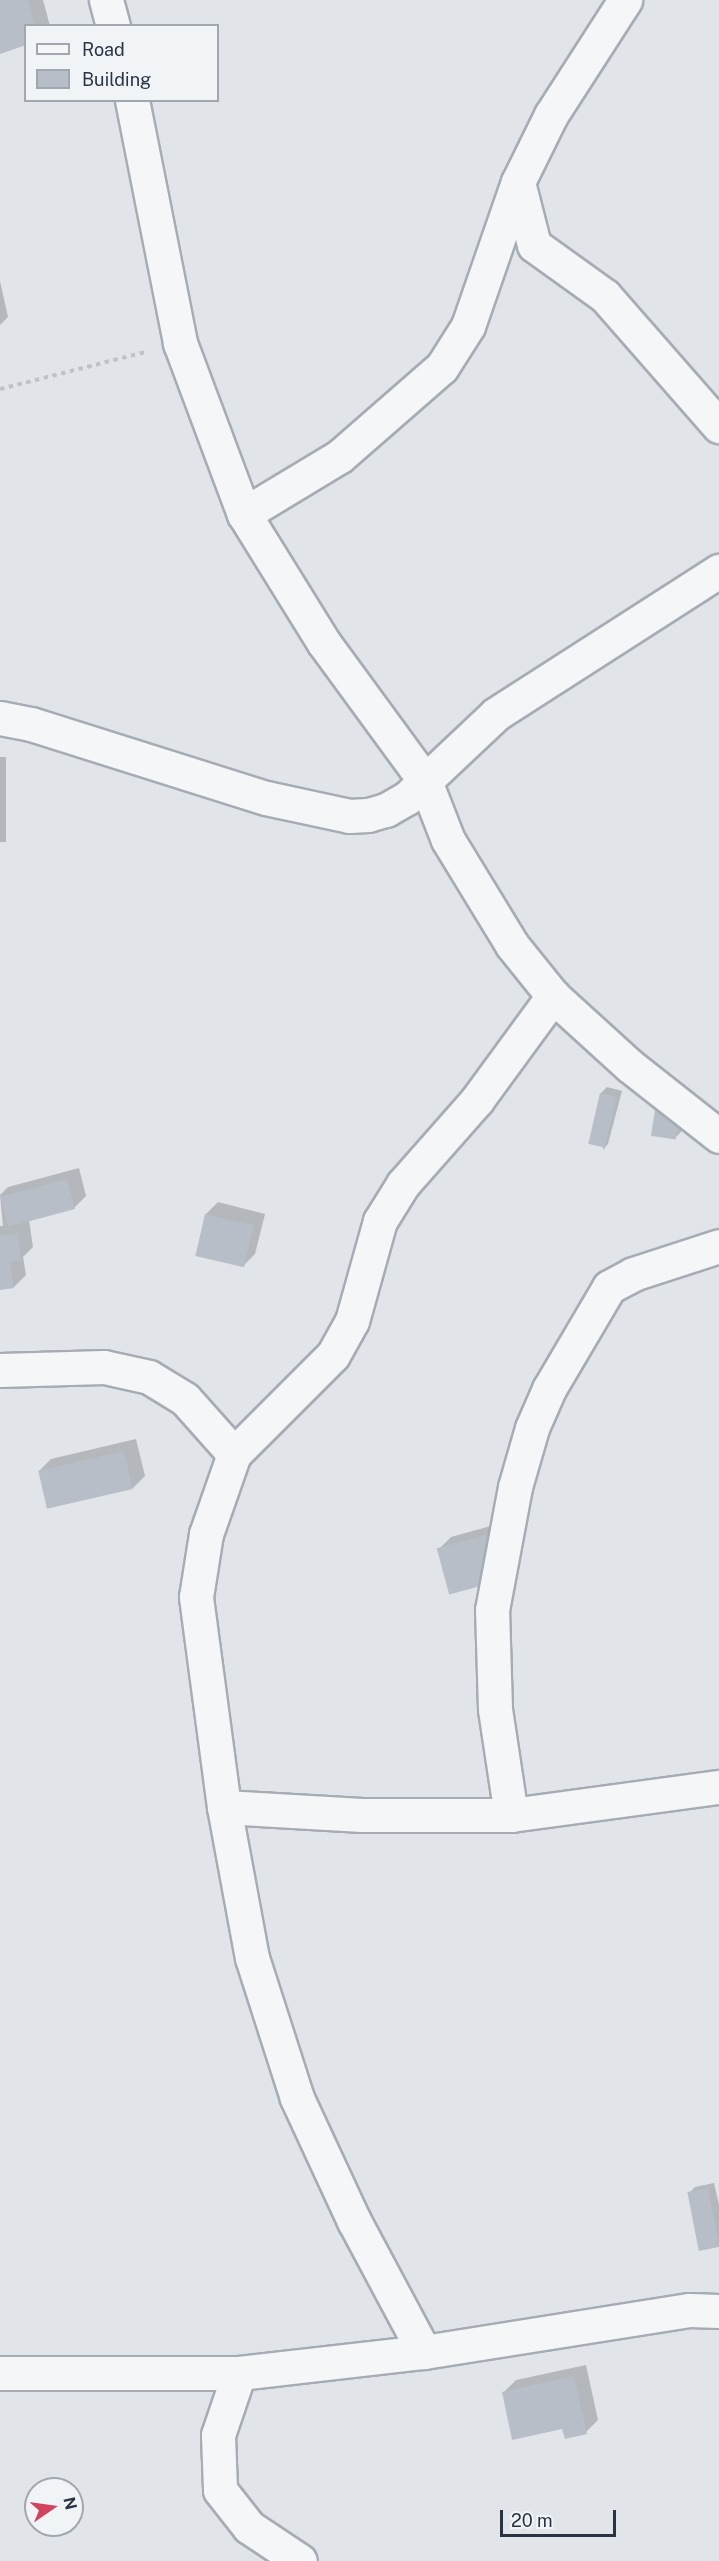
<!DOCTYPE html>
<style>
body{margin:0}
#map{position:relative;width:719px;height:2561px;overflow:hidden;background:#e1e5ea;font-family:"Public Sans",sans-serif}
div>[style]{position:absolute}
.shadow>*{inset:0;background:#0003;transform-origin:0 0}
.building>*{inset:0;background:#b8bec7;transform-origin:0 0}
.path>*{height:4px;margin-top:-2px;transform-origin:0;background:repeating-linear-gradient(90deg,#bfc3c9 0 4.5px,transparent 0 9px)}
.roads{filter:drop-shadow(2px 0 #a6acb4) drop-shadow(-2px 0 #a6acb4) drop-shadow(0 2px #a6acb4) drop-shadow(0 -2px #a6acb4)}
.minor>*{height:33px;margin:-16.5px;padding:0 16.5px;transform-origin:16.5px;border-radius:16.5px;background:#f4f6f8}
span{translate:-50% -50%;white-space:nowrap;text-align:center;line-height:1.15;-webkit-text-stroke:4.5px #f1f4f7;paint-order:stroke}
.legend{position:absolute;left:24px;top:24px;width:195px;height:78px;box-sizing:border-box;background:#f1f4f7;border:2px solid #a1a7af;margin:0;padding:8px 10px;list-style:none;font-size:18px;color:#293342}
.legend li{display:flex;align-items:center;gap:12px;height:30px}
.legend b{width:30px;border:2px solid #a1a7af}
.north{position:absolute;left:24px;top:2477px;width:60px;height:60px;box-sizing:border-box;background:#f1f4f7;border:2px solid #a1a7af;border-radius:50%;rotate:77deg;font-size:16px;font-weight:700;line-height:24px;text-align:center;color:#293342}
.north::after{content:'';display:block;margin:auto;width:21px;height:27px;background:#d2445e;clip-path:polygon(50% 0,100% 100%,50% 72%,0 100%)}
.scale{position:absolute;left:500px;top:2510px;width:116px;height:27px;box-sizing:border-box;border:3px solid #293342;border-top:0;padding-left:8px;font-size:18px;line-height:21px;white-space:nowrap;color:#293342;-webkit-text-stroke:4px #f1f4f7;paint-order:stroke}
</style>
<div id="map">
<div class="shadow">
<div style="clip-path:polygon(0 0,43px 0,50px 26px,26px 26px,0 52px)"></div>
<div style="clip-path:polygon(0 281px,8px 317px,0 325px)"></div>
<div style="left:0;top:757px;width:6px;height:85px"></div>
<div style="clip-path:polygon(607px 1087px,622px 1091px,608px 1144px,603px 1150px,601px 1093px)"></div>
<div style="clip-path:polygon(662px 1105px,685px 1109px,681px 1132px,675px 1138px,656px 1111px)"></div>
<div style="clip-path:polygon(79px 1168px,86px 1196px,74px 1208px,29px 1220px,33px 1247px,23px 1257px,26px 1275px,14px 1287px,0 1288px,0 1226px,3px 1226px,0 1195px,8px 1187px)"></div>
<div style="clip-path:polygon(218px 1202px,265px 1214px,255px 1254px,243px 1266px,197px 1255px,206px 1214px)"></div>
<div style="clip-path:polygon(136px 1439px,145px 1476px,133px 1488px,39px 1471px,51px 1459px)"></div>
<div style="clip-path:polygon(498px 1524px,509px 1567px,439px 1549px,451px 1537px)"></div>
<div style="clip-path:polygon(714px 2183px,719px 2205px,719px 2245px,702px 2249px,689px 2193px,695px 2187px)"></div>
<div style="clip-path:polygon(586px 2365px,598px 2420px,586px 2432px,564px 2427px,504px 2392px,516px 2380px)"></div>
</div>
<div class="building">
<div style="clip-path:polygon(0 0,28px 0,35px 26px,26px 26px,26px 45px,0 54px)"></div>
<div style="left:600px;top:1093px;width:17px;height:52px;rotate:13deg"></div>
<div style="left:655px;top:1110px;width:25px;height:26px;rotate:9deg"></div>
<div style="left:67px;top:1179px;width:31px;height:69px;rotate:75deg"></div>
<div style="left:205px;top:1214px;width:50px;height:43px;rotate:13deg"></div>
<div style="clip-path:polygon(18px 1233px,21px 1261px,10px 1262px,14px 1288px,0 1290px,0 1236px)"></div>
<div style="left:124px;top:1451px;width:39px;height:88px;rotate:77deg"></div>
<div style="left:486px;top:1535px;width:48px;height:51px;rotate:75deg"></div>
<div style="left:708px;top:2188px;width:60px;height:21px;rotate:79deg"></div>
<div style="clip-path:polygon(574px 2376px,587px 2434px,565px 2439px,562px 2429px,512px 2440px,502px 2392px)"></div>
</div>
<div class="path">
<div style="left:0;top:389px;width:150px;rotate:-14.3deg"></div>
</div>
<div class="roads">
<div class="minor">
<div style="left:106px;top:0;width:27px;rotate:75deg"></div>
<div style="left:132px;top:100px;width:248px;rotate:78.8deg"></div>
<div style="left:180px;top:343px;width:183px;rotate:69.5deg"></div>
<div style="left:244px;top:514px;width:152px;rotate:58.2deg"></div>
<div style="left:324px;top:643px;width:171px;rotate:53.8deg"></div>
<div style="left:425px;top:781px;width:63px;rotate:68.7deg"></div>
<div style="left:448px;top:840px;width:123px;rotate:58.6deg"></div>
<div style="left:512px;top:945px;width:65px;rotate:51.2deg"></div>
<div style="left:553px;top:996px;width:104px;rotate:42.3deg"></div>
<div style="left:630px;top:1066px;width:113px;rotate:38.2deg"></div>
<div style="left:518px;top:182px;width:65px;rotate:75.7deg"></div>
<div style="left:534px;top:245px;width:87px;rotate:35.7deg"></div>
<div style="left:605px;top:296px;width:173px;rotate:48.8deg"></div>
<div style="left:244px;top:514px;width:112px;rotate:-31.1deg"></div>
<div style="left:340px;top:456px;width:135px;rotate:-41.1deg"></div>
<div style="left:442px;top:367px;width:49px;rotate:-57.6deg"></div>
<div style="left:468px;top:326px;width:152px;rotate:-70.9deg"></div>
<div style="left:518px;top:182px;width:75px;rotate:-63.8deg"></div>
<div style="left:551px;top:115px;width:137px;rotate:-57.2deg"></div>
<div style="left:0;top:718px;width:32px;rotate:11deg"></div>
<div style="left:31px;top:724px;width:246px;rotate:17.5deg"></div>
<div style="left:266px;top:798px;width:85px;rotate:12.2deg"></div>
<div style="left:349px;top:816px;width:19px;rotate:-3deg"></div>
<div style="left:368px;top:815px;width:19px;rotate:-16deg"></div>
<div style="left:386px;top:810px;width:24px;rotate:-30deg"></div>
<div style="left:407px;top:798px;width:122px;rotate:-43.3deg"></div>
<div style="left:496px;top:714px;width:265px;rotate:-32.7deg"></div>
<div style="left:0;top:1370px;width:104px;rotate:-1.7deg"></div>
<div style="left:104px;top:1367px;width:46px;rotate:12.5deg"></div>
<div style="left:149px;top:1377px;width:42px;rotate:31.4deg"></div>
<div style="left:185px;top:1399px;width:74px;rotate:48.3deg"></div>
<div style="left:224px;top:1807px;width:138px;rotate:3.3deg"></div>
<div style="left:362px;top:1815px;width:149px"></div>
<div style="left:511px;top:1815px;width:210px;rotate:-7.7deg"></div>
<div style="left:511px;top:1815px;width:107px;rotate:-98.6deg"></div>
<div style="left:495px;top:1709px;width:99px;rotate:-91.7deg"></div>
<div style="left:492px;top:1610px;width:125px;rotate:-79.4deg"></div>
<div style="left:515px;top:1487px;width:61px;rotate:-73.9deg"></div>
<div style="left:532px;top:1428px;width:43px;rotate:-66.4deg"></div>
<div style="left:549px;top:1389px;width:118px;rotate:-59.5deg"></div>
<div style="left:609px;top:1287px;width:27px;rotate:-28deg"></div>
<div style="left:633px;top:1274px;width:90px;rotate:-18deg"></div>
<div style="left:424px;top:2352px;width:149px;rotate:-118.1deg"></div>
<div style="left:354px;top:2221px;width:136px;rotate:-114.9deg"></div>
<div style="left:297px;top:2098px;width:147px;rotate:-107.8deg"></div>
<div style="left:252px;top:1958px;width:154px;rotate:-100.5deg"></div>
<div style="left:224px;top:1807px;width:212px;rotate:-97.6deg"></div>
<div style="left:196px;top:1597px;width:64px;rotate:-81deg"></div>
<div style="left:206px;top:1534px;width:85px;rotate:-70.7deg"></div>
<div style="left:234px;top:1454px;width:140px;rotate:-45deg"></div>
<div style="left:333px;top:1355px;width:39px;rotate:-61deg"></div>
<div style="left:352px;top:1321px;width:104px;rotate:-74.4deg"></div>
<div style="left:380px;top:1221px;width:44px;rotate:-58.1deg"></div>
<div style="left:403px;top:1184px;width:112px;rotate:-48.6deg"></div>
<div style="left:477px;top:1100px;width:129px;rotate:-53.8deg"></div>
<div style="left:0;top:2373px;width:239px"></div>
<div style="left:239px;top:2373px;width:186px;rotate:-6.5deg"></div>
<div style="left:424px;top:2352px;width:269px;rotate:-9deg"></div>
<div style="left:690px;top:2310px;width:29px;rotate:2deg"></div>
<div style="left:239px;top:2373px;width:65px;rotate:108.7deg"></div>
<div style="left:218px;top:2435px;width:55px;rotate:87.9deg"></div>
<div style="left:220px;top:2490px;width:47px;rotate:51.9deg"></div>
<div style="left:249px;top:2527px;width:61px;rotate:33.7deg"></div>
</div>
</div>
<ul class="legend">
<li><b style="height:8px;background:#f4f6f8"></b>Road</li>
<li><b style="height:16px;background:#b8bec7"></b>Building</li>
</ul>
<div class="north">N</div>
<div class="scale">20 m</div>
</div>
